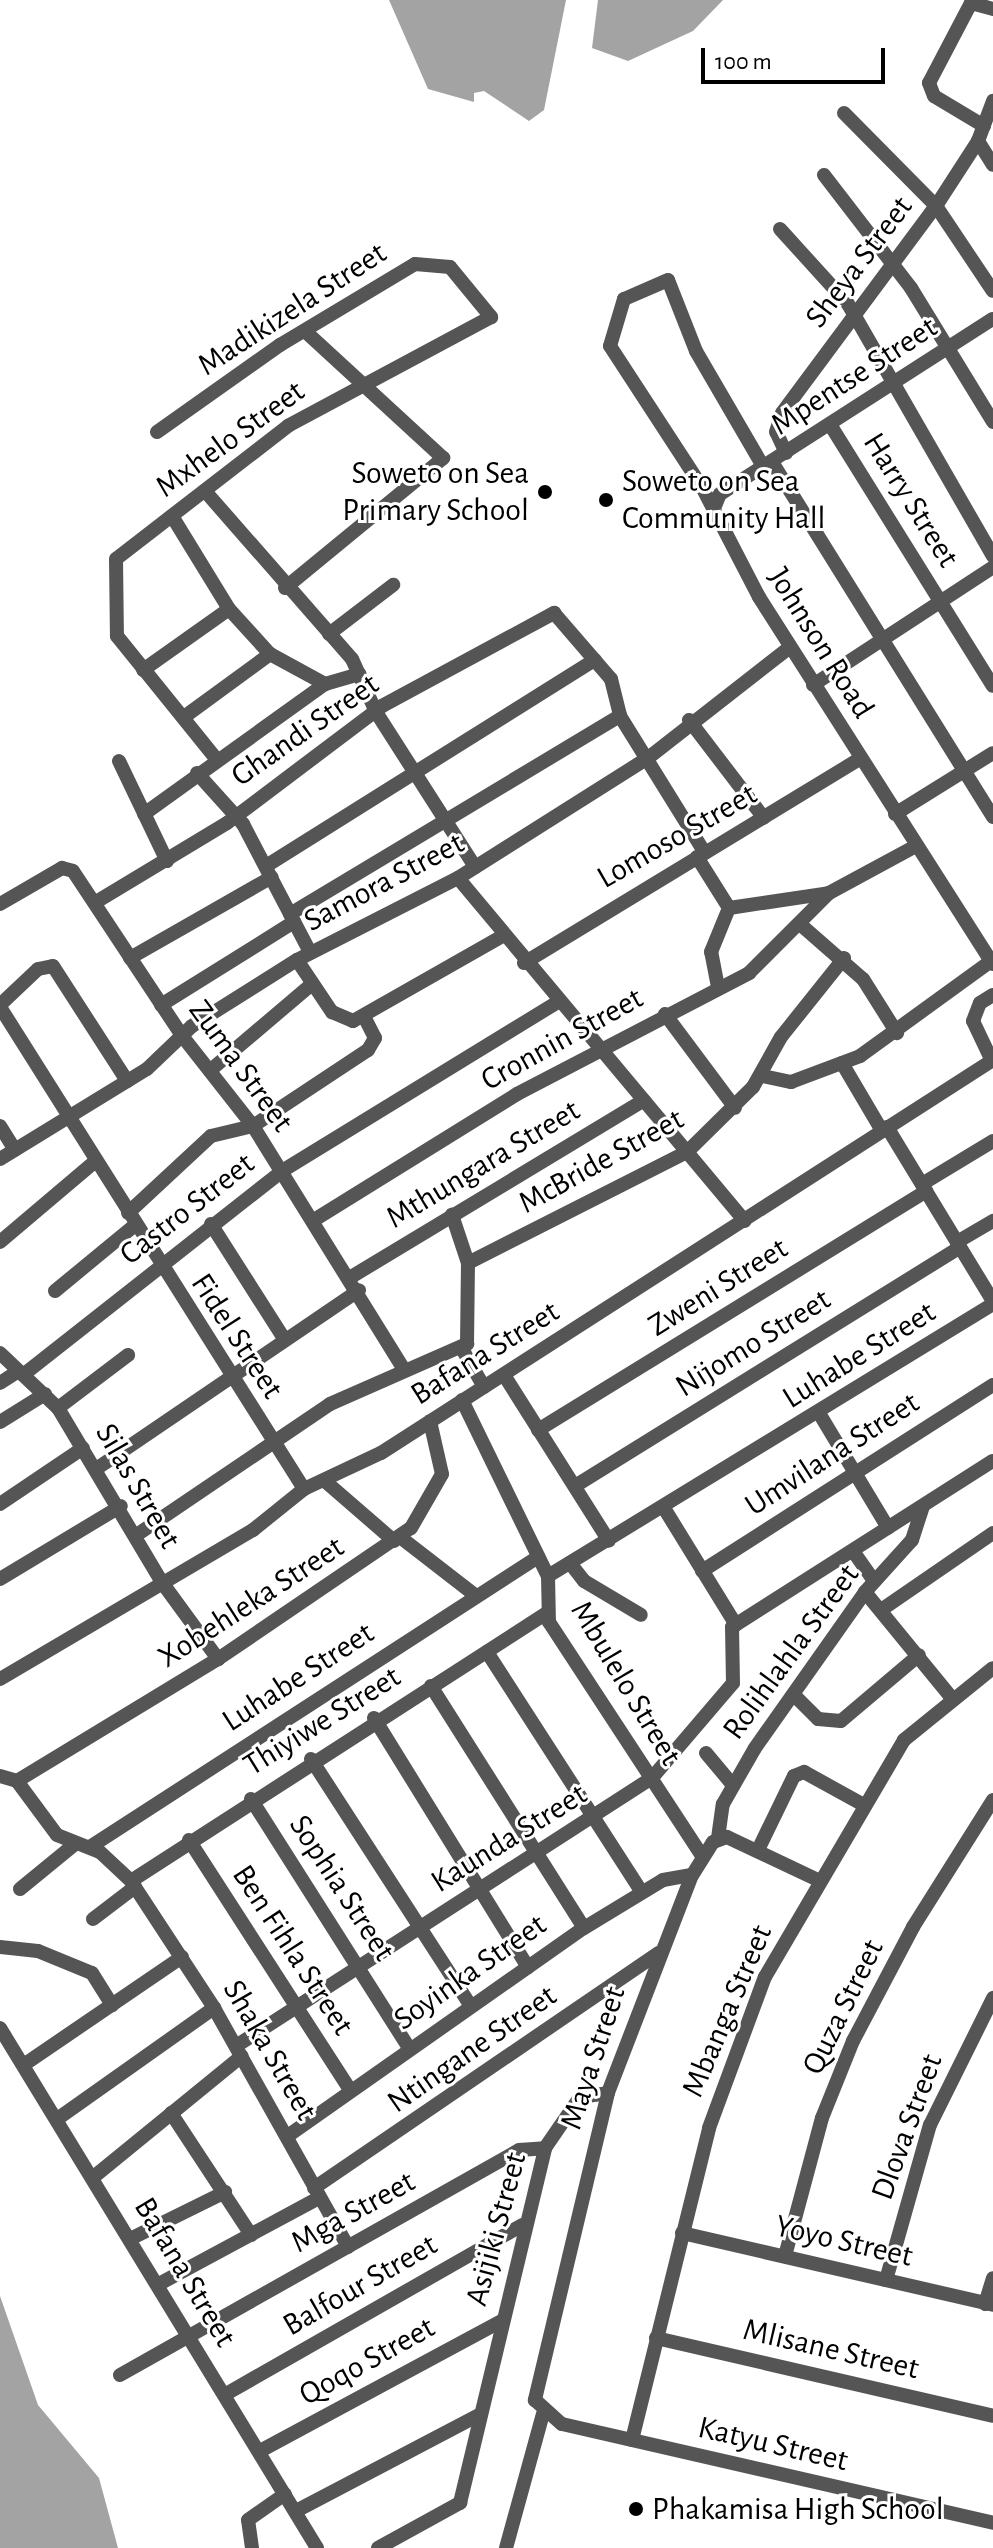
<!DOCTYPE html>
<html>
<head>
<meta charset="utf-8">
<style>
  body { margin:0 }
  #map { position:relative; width:993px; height:2548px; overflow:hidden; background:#fff; font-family:"Alegreya Sans",sans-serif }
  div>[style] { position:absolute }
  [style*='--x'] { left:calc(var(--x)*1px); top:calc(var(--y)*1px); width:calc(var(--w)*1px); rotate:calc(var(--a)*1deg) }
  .water>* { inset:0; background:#a3a3a3 }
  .minor>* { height:14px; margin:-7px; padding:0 7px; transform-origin:7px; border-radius:7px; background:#555 }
  .dots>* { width:22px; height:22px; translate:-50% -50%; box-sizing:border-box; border:4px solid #fff; border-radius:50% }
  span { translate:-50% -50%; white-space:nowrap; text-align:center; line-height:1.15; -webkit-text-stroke:6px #fff; paint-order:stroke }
  .street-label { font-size:32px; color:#000 }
  .poi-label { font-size:32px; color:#000 }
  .right { translate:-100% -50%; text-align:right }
  .left { translate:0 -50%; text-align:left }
  .scale { position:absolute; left:701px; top:48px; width:184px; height:36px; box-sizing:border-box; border:4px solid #000; border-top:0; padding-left:10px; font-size:24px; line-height:28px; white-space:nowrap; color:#000; -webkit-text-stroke:6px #fff; paint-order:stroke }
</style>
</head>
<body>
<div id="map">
  <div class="water">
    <div style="clip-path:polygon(389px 0,566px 0,544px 110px,529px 121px,484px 91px,474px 93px,474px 102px,428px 89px)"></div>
    <div style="clip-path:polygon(598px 0,723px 0,693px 31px,628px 61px,592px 48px)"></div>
    <div style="clip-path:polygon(0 2296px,38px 2405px,99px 2478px,118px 2548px,0 2548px)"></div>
  </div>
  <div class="minor">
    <div style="--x:844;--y:113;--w:131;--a:45.3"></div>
    <div style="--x:936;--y:206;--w:102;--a:56.2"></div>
    <div style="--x:984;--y:126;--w:58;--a:-149"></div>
    <div style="--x:934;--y:96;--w:14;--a:-111"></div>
    <div style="--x:929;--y:83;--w:90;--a:-62.3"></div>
    <div style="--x:971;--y:3;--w:23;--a:15"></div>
    <div style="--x:978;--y:141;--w:28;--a:58"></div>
    <div style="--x:824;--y:175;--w:143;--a:52.4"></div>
    <div style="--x:911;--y:288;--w:157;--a:58.5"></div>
    <div style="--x:780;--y:229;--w:101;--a:47.8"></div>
    <div style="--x:848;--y:304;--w:291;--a:60.1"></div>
    <div style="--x:831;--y:426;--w:306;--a:58.1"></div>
    <div style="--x:157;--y:432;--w:151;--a:-35.3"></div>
    <div style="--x:280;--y:345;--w:157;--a:-31"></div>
    <div style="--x:415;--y:264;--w:35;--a:5"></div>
    <div style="--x:450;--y:267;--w:65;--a:50.6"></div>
    <div style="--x:491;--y:317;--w:230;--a:151.8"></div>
    <div style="--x:288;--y:426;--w:217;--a:142.3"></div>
    <div style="--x:116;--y:559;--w:77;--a:89.3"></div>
    <div style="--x:117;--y:636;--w:159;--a:51.1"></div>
    <div style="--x:786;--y:453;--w:23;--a:-115"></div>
    <div style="--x:776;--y:432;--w:20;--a:-72"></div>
    <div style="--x:782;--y:413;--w:258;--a:-53.4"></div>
    <div style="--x:936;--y:206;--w:77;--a:-57.1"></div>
    <div style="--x:978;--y:141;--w:43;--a:-69.4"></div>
    <div style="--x:772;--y:462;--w:418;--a:58.1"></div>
    <div style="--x:764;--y:468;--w:135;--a:-120.2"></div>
    <div style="--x:696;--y:351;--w:76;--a:-111.5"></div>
    <div style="--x:668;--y:280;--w:48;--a:156.6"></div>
    <div style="--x:624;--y:299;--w:49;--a:106.6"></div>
    <div style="--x:610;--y:346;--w:168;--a:56.9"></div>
    <div style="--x:702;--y:487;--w:124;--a:62.6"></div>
    <div style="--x:759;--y:597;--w:435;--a:57.5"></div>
    <div style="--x:205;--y:491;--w:223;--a:48.8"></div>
    <div style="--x:352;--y:659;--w:58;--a:65.6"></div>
    <div style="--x:376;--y:712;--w:184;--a:57.4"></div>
    <div style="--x:713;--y:511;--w:18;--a:-68"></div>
    <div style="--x:720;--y:494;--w:324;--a:-32.7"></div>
    <div style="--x:172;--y:516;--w:109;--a:58.5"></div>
    <div style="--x:229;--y:609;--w:61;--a:47.7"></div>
    <div style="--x:270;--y:654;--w:63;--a:28.6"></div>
    <div style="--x:285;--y:588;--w:205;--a:-39.4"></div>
    <div style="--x:443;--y:458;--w:188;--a:-137.4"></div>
    <div style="--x:329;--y:634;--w:81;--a:-37.4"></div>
    <div style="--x:143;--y:670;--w:105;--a:-35.3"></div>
    <div style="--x:813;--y:685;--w:215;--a:-33.2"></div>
    <div style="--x:184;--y:717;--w:107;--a:-36.2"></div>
    <div style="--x:689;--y:720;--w:123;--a:52.6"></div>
    <div style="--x:119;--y:761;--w:111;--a:64.4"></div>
    <div style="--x:197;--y:773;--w:69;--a:48"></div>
    <div style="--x:243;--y:824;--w:144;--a:62.4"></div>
    <div style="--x:144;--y:814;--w:223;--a:-35.7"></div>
    <div style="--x:325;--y:684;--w:36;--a:-16"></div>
    <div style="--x:895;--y:814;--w:115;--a:-31.9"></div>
    <div style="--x:697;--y:857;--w:60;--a:57.9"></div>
    <div style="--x:266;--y:866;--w:388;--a:-32.1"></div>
    <div style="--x:458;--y:878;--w:447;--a:50.1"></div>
    <div style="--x:96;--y:902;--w:153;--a:-31.1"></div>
    <div style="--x:227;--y:823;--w:194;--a:-37"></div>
    <div style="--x:382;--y:706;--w:196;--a:-28.4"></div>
    <div style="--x:554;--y:613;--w:87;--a:49.2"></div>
    <div style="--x:611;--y:679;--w:38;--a:76"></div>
    <div style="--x:620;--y:716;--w:161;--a:58.2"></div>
    <div style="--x:0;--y:904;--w:72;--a:-30.1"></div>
    <div style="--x:62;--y:868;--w:11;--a:15"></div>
    <div style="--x:73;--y:871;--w:199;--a:56.5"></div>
    <div style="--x:183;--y:1037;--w:113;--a:51.8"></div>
    <div style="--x:253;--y:1126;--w:285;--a:58.2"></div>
    <div style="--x:729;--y:908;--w:101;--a:-8.5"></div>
    <div style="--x:290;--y:914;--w:385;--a:-31"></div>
    <div style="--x:801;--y:925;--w:82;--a:41.1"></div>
    <div style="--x:863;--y:979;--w:64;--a:57.8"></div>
    <div style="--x:130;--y:958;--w:163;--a:-29.7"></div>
    <div style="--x:297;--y:960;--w:63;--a:56.1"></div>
    <div style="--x:332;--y:1012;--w:23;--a:23"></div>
    <div style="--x:353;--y:1021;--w:170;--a:-29.6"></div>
    <div style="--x:524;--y:963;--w:393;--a:-31.3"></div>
    <div style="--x:718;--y:987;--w:36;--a:-101"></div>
    <div style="--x:711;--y:952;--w:48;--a:-67.8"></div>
    <div style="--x:0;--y:1005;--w:52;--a:-43.5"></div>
    <div style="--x:38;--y:969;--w:15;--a:-11"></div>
    <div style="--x:53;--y:966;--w:137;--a:57.2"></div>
    <div style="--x:161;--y:1005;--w:157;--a:-32"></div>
    <div style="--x:0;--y:1007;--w:570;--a:57.76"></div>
    <div style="--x:665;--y:1014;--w:117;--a:53.3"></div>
    <div style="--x:992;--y:1061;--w:44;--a:-115.4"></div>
    <div style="--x:973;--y:1021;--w:19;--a:-69"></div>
    <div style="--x:980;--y:1003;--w:15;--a:-32"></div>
    <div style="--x:842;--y:1063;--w:79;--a:59.5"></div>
    <div style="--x:213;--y:1068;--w:130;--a:-40.3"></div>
    <div style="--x:763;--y:1076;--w:29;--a:12"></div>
    <div style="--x:791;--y:1082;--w:74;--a:-20.6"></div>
    <div style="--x:860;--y:1056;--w:162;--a:-35.9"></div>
    <div style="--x:0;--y:1126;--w:28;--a:58"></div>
    <div style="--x:887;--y:1127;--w:204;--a:58.7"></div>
    <div style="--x:0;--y:1159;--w:172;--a:-31.5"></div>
    <div style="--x:147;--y:1069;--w:62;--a:-43.7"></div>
    <div style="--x:192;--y:1026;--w:124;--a:-32.2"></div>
    <div style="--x:297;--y:960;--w:181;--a:-27"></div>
    <div style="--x:458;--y:878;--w:225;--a:-32.3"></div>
    <div style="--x:648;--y:758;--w:180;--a:-38"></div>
    <div style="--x:922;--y:1184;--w:83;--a:-31.2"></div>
    <div style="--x:128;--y:1213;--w:113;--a:-42.9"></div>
    <div style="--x:211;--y:1136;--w:43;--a:-13.4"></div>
    <div style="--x:253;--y:1126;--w:138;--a:-33.5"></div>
    <div style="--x:368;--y:1050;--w:14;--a:-60"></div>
    <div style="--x:375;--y:1038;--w:22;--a:-117"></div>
    <div style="--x:314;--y:1220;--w:239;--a:-31.8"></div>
    <div style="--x:517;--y:1094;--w:262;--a:-27.5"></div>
    <div style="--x:749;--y:973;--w:113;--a:-45"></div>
    <div style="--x:829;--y:893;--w:99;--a:-28.4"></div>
    <div style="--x:211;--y:1224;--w:134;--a:57.5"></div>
    <div style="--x:0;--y:1242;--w:122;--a:-40.3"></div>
    <div style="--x:957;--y:1242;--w:42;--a:-30.3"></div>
    <div style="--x:468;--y:1263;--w:246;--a:-26.9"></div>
    <div style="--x:687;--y:1152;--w:93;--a:-44.6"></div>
    <div style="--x:753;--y:1087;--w:57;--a:-60.8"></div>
    <div style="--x:781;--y:1037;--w:101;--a:-51.4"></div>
    <div style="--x:351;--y:1277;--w:342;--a:-31.1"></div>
    <div style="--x:55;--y:1291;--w:104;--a:-39.5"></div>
    <div style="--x:461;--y:1347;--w:46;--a:60.1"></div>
    <div style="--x:0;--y:1353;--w:80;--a:43.5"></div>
    <div style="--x:58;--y:1408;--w:201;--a:59.2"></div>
    <div style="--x:161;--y:1581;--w:97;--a:53.8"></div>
    <div style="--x:23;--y:1375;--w:330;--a:-38.2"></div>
    <div style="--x:282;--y:1171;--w:325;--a:-31.5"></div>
    <div style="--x:504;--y:1375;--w:196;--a:57.7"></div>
    <div style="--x:0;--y:1383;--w:20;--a:-33"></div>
    <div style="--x:462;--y:1400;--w:196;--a:64"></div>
    <div style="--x:548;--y:1576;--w:46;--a:88.8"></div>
    <div style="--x:549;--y:1622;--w:281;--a:56.8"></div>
    <div style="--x:58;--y:1408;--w:88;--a:-37.1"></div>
    <div style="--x:819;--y:1413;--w:134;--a:59"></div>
    <div style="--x:0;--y:1422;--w:53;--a:-31.9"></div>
    <div style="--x:538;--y:1430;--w:456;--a:-31.6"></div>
    <div style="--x:96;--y:1469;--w:318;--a:-34.2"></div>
    <div style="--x:326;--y:1482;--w:90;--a:40.9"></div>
    <div style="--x:575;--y:1486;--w:453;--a:-31.8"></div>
    <div style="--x:0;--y:1504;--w:100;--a:-34"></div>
    <div style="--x:664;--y:1508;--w:137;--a:58.4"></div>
    <div style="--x:138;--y:1534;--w:232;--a:-34.1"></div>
    <div style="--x:330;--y:1404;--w:150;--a:-23.7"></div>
    <div style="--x:467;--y:1344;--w:81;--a:-89.3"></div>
    <div style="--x:468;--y:1263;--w:51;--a:-108.4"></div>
    <div style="--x:400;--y:1537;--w:96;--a:37.8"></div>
    <div style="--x:853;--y:1551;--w:37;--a:55"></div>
    <div style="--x:570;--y:1563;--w:23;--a:52"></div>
    <div style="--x:584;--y:1581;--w:66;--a:30.8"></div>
    <div style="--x:702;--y:1571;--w:345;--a:-32.6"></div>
    <div style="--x:548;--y:1576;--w:522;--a:-31.43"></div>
    <div style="--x:0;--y:1579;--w:141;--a:-31.1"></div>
    <div style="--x:865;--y:1592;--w:136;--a:50.7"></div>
    <div style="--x:881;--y:1610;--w:136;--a:-34.5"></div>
    <div style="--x:487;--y:1652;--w:284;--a:57.2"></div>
    <div style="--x:0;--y:1679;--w:294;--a:-30.5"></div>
    <div style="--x:253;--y:1530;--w:65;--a:-38.8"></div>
    <div style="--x:304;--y:1489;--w:85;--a:-25.1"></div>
    <div style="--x:381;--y:1453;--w:727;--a:-32.71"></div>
    <div style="--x:431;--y:1686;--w:286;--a:57.7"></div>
    <div style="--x:794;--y:1695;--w:34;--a:45"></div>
    <div style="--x:818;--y:1719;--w:23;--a:5"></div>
    <div style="--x:841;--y:1721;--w:102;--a:-40.2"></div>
    <div style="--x:374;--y:1718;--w:293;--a:58.3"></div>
    <div style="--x:706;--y:1753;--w:40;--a:50"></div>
    <div style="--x:311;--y:1759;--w:293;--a:57.1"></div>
    <div style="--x:0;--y:1776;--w:18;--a:16"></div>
    <div style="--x:17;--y:1781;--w:67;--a:53.5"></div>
    <div style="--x:57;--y:1835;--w:46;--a:21.6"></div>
    <div style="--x:100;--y:1852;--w:42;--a:43.1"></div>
    <div style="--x:131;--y:1881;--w:152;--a:56.8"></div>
    <div style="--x:214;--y:2008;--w:274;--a:60.7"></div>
    <div style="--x:17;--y:1781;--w:235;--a:-31.3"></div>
    <div style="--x:218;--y:1659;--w:233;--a:-34.2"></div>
    <div style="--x:411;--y:1528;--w:62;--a:-60.1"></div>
    <div style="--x:442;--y:1474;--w:54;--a:-102.8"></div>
    <div style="--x:251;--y:1799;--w:295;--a:57.6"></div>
    <div style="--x:718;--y:1838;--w:34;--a:-82"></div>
    <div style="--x:723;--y:1804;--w:64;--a:-60.3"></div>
    <div style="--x:755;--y:1748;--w:191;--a:-54.8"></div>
    <div style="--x:865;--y:1592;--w:70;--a:-47.9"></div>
    <div style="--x:912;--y:1540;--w:36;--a:-72"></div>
    <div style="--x:189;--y:1840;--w:297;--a:57.2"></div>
    <div style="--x:90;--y:1847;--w:534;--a:-32.92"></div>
    <div style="--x:758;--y:1850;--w:82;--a:-64.1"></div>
    <div style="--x:794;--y:1776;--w:11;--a:-22"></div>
    <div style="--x:804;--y:1772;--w:68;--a:28.8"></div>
    <div style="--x:818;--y:1880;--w:101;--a:-154.7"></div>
    <div style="--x:727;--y:1837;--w:15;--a:160"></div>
    <div style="--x:713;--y:1842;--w:39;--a:122"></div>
    <div style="--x:692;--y:1875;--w:234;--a:111.1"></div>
    <div style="--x:608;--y:2093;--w:316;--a:103.4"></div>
    <div style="--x:535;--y:2400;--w:36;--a:42"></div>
    <div style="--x:562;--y:2424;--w:442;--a:12.9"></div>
    <div style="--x:131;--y:1881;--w:493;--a:-32.8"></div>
    <div style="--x:20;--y:1889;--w:71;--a:-39.3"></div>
    <div style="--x:93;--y:1919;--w:53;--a:-37.3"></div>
    <div style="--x:0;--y:1947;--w:38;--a:6"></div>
    <div style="--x:38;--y:1951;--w:58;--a:22.2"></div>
    <div style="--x:92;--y:1973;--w:38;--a:58"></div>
    <div style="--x:0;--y:2028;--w:609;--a:58.63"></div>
    <div style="--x:236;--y:2046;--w:493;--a:-32.8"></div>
    <div style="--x:651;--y:1779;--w:126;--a:-49.5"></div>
    <div style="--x:733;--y:1683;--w:56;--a:-91"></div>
    <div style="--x:732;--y:1627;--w:309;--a:-32.5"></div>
    <div style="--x:25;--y:2064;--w:190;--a:-34.3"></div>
    <div style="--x:171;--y:2113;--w:146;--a:56.7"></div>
    <div style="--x:60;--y:2117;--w:189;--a:-35.3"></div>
    <div style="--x:289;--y:2135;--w:360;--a:-35.1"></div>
    <div style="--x:584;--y:1928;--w:92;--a:-31.3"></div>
    <div style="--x:663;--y:1880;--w:29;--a:-10"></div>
    <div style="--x:96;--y:2175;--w:188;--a:-39.2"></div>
    <div style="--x:314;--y:2188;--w:417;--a:-34.3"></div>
    <div style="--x:682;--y:2233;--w:319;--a:13"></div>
    <div style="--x:132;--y:2238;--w:104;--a:-26.3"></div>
    <div style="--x:785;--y:2256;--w:143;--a:-75"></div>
    <div style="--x:822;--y:2118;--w:83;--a:-68.1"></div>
    <div style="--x:853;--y:2041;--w:129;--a:-62.2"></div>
    <div style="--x:913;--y:1927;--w:150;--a:-57.8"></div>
    <div style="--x:886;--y:2280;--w:161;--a:-74.2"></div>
    <div style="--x:930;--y:2125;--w:142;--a:-63.6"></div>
    <div style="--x:159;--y:2284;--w:182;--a:-28.3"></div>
    <div style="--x:985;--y:2304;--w:27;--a:-73"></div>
    <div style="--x:656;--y:2338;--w:346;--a:13"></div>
    <div style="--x:120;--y:2375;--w:458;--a:-29.4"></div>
    <div style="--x:519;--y:2150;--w:26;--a:-4"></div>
    <div style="--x:226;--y:2394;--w:341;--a:-29.7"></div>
    <div style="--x:632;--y:2440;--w:321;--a:-76.1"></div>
    <div style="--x:709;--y:2128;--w:161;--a:-69.7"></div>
    <div style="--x:765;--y:1977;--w:275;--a:-59.6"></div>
    <div style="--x:904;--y:1740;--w:114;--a:-39"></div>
    <div style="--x:260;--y:2451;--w:274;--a:-28.3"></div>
    <div style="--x:296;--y:2511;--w:209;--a:-27.7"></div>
    <div style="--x:252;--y:2548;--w:28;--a:-98"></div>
    <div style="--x:248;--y:2520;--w:45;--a:-35.1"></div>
    <div style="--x:378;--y:2548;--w:94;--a:-28.8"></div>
    <div style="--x:460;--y:2503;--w:365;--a:-76.5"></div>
    <div style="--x:545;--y:2148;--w:62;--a:-55.5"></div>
    <div style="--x:580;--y:2097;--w:28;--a:-8"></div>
    <div style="--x:506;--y:2548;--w:139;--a:-74.6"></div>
  </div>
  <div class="dots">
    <div style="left:545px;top:492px;background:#000"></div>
    <div style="left:606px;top:500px;background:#000"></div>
    <div style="left:636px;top:2509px;background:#000"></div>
  </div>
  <div class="street-label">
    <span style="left:859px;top:262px;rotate:-53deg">Sheya Street</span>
    <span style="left:292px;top:309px;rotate:-33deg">Madikizela Street</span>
    <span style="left:854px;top:376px;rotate:-33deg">Mpentse Street</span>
    <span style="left:230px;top:439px;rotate:-36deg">Mxhelo Street</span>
    <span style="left:911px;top:500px;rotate:58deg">Harry Street</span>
    <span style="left:821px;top:643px;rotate:58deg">Johnson Road</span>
    <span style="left:305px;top:730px;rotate:-35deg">Ghandi Street</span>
    <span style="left:677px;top:836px;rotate:-30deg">Lomoso Street</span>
    <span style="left:384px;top:882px;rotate:-28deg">Samora Street</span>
    <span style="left:562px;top:1039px;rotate:-29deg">Cronnin Street</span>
    <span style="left:241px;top:1066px;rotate:54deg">Zuma Street</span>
    <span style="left:601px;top:1161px;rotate:-29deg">McBride Street</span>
    <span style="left:483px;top:1164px;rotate:-31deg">Mthungara Street</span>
    <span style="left:187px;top:1209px;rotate:-38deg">Castro Street</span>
    <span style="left:718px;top:1287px;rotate:-32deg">Zweni Street</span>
    <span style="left:237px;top:1336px;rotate:57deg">Fidel Street</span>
    <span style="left:753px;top:1343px;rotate:-32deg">Nijomo Street</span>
    <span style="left:485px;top:1353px;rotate:-32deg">Bafana Street</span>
    <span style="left:859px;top:1355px;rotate:-32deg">Luhabe Street</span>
    <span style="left:832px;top:1454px;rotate:-33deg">Umvilana Street</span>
    <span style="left:138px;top:1486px;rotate:60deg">Silas Street</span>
    <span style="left:251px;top:1602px;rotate:-33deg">Xobehleka Street</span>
    <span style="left:791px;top:1652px;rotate:-54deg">Rolihlahla Street</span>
    <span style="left:298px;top:1677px;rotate:-33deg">Luhabe Street</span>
    <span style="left:626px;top:1683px;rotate:59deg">Mbulelo Street</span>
    <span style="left:322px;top:1721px;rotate:-32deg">Thiyiwe Street</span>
    <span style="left:509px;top:1838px;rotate:-32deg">Kaunda Street</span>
    <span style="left:342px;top:1888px;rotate:57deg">Sophia Street</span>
    <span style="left:293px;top:1950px;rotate:57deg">Ben Fihla Street</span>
    <span style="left:470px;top:1972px;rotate:-35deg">Soyinka Street</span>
    <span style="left:843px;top:2007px;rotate:-64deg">Quza Street</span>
    <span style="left:727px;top:2011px;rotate:-67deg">Mbanga Street</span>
    <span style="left:472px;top:2049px;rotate:-35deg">Ntingane Street</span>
    <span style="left:270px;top:2050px;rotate:60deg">Shaka Street</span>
    <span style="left:593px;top:2058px;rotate:-72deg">Maya Street</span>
    <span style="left:907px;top:2127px;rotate:-70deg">Dlova Street</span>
    <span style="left:353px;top:2212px;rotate:-29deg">Mga Street</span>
    <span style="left:496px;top:2229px;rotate:-75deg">Asijiki Street</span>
    <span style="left:844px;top:2241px;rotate:13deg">Yoyo Street</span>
    <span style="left:185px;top:2272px;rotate:59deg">Bafana Street</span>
    <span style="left:360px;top:2285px;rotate:-30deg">Balfour Street</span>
    <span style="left:831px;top:2349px;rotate:13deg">Mlisane Street</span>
    <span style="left:367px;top:2361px;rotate:-29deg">Qoqo Street</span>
    <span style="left:773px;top:2444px;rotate:13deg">Katyu Street</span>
  </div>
  <div class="poi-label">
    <span class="right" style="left:529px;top:492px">Soweto on Sea<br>Primary School</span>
    <span class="left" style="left:622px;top:500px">Soweto on Sea<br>Community Hall</span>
    <span class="left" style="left:652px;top:2509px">Phakamisa High School</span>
  </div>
  <div class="scale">100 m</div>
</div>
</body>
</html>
